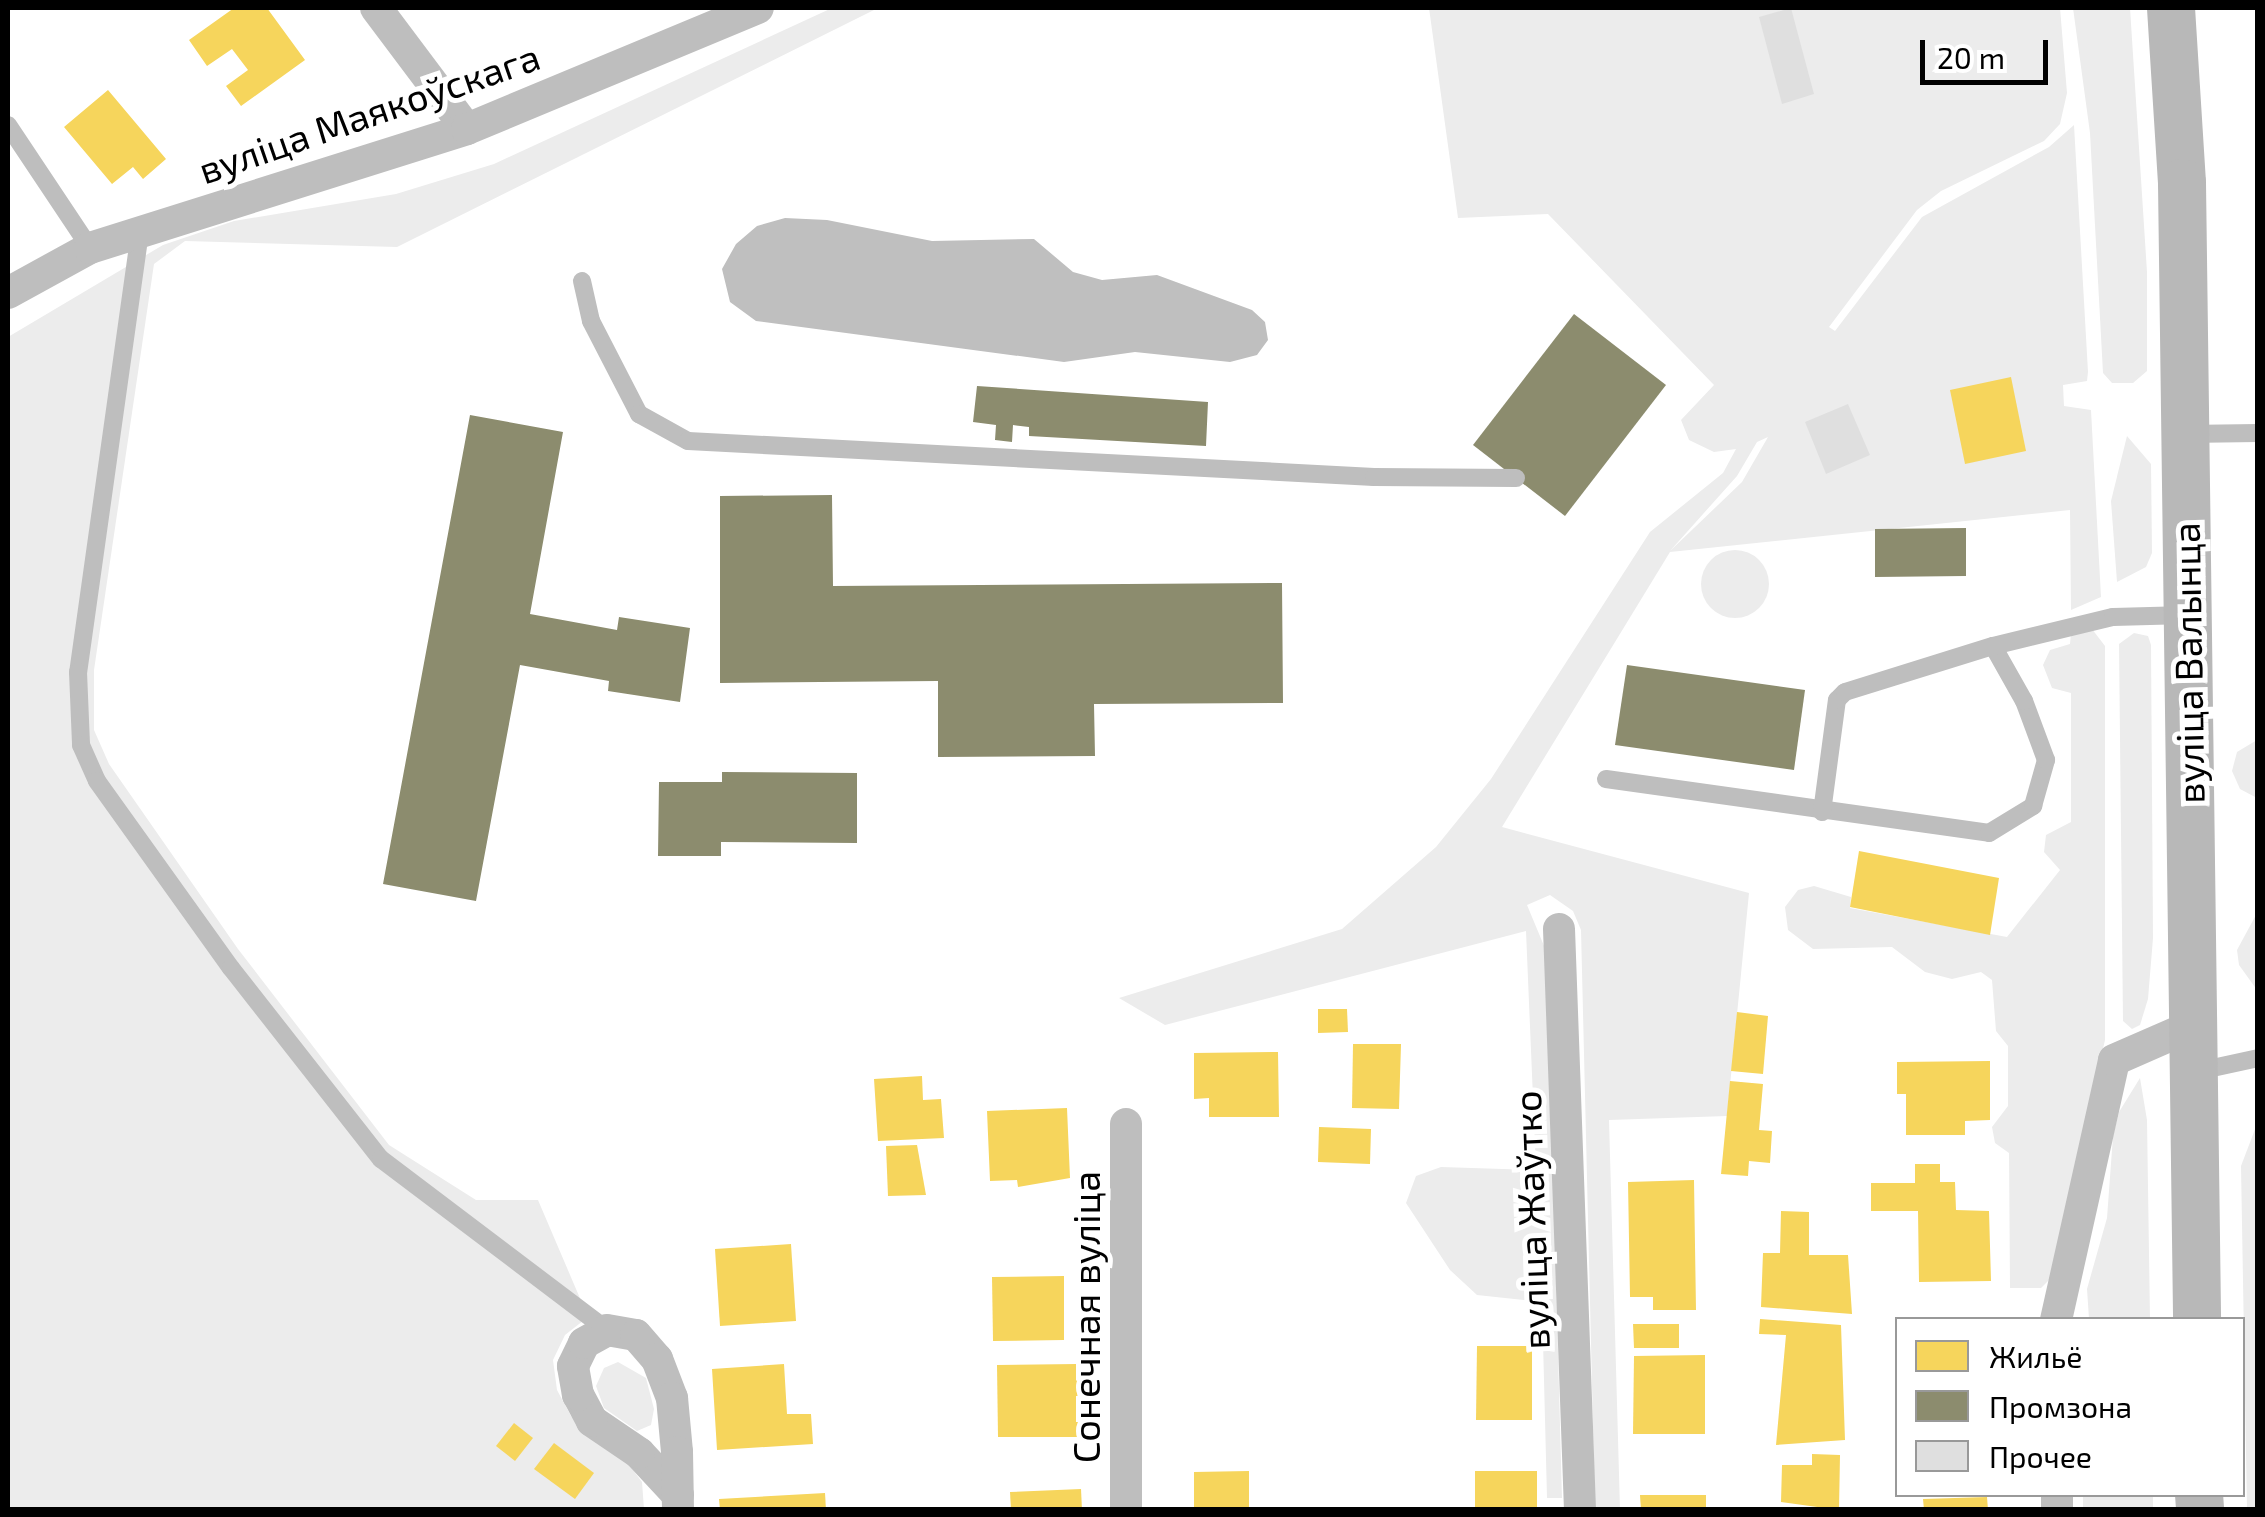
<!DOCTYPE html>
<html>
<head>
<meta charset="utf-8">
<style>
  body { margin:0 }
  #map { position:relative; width:2265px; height:1517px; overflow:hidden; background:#fff; font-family:"Exo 2",sans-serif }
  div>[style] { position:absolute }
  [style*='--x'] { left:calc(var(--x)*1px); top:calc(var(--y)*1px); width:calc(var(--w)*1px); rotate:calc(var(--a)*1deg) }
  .green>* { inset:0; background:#ececec }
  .round { border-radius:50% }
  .water>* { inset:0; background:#bfbfbf }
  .homes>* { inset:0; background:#f6d55c }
  .industry>* { inset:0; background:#8c8c6e }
  .building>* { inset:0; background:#dfdfdf }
  .service>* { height:18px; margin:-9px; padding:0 9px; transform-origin:9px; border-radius:9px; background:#bebebe }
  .minor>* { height:32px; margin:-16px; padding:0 16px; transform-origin:16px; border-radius:16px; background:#bebebe }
  .secondary>* { height:48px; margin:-24px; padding:0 24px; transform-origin:24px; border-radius:24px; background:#b8b8b8 }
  span { translate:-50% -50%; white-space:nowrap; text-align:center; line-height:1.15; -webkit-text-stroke:10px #fff; paint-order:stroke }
  .street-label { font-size:38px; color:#000 }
  .frame { position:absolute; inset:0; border:10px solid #000; pointer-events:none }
  .legend { position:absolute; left:1895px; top:1317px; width:350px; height:180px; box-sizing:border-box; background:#fff; border:2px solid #999; margin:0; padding:12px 18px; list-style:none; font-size:30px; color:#000 }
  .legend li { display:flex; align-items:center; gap:20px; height:50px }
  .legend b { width:50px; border:2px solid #999 }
  .scale { position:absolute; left:1920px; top:40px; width:128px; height:45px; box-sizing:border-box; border:5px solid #000; border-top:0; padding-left:12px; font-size:30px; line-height:35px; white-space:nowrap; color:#000; -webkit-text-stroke:8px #fff; paint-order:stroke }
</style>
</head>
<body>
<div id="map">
  <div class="green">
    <div style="clip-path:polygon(832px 8px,878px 8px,397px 247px,185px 241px,154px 264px,94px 670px,94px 730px,109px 764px,238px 949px,389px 1145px,476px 1200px,538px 1200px,588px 1317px,565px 1335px,553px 1360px,557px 1390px,571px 1416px,627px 1462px,642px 1482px,644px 1509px,8px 1510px,8px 337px,163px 245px,234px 221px,396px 194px,494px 164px)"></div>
    <div style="clip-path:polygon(evenodd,1429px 8px,2060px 8px,2067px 93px,2060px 124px,2044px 141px,1941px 191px,1917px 210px,1829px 327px,1835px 331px,1922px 217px,2049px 147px,2074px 125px,2088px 372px,2087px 381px,2063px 385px,2064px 406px,2091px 410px,2101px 597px,2071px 610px,2070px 510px,1670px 552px,1502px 827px,1749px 893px,1727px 1116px,1609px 1120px,1620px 1509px,1595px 1509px,1581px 930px,1573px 911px,1550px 895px,1527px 905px,1547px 953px,1562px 1498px,1547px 1498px,1542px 1302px,1477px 1295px,1450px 1270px,1406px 1203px,1416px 1176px,1441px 1167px,1536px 1170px,1526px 931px,1165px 1025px,1119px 998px,1342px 929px,1436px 847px,1491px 779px,1650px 532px,1723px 473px,1736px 449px,1714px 452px,1689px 440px,1681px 420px,1714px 385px,1548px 214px,1458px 218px,1429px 8px,1768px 437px,1742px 482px,1670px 551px,1737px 476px,1757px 442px,1768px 437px)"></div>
    <div style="clip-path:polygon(2073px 8px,2130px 8px,2147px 272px,2147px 371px,2133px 383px,2112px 383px,2103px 373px,2090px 133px)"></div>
    <div style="clip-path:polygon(2127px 436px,2151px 464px,2152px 553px,2146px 567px,2117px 582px,2111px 501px)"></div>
    <div class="round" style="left:1701px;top:550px;width:68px;height:68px"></div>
    <div style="clip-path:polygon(2092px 629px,2105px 646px,2105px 1040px,2050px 1279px,2041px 1288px,2010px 1288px,2009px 1153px,1995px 1143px,1992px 1127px,2008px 1106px,2008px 1046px,1996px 1031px,1992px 980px,1981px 972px,1952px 979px,1925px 972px,1892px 947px,1813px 949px,1788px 930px,1785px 907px,1798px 890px,1814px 886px,1851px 897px,1850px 908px,2007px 937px,2060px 870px,2044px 852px,2046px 835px,2071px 822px,2071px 693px,2052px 688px,2043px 665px,2050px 650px,2070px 644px,2071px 633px)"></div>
    <div style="clip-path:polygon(2134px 633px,2148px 636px,2151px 645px,2153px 938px,2148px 999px,2140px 1025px,2132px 1029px,2123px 1021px,2119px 644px)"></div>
    <div style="clip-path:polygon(2257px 740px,2258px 740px,2257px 798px,2240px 789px,2232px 771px,2237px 752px)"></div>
    <div style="clip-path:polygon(2257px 913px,2257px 990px,2239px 965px,2237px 950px)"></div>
    <div style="clip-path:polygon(2140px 1078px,2147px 1120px,2150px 1319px,2089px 1319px,2087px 1289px,2107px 1218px,2113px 1136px,2119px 1112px)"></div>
    <div style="clip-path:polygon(2257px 1124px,2258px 1509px,2247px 1510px,2241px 1166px)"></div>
    <div style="clip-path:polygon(618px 1362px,646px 1378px,654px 1409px,651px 1425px,637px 1431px,604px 1408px,596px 1386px,604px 1368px)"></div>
    <div style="clip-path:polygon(2083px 1495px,2153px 1495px,2153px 1509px,2083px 1509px)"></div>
  </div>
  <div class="water">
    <div style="clip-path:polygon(785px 218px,827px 220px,932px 241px,1034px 239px,1073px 272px,1102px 280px,1157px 275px,1252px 310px,1265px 322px,1268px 340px,1257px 355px,1230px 362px,1135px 352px,1064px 362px,756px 321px,730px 302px,722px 269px,736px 244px,757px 226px)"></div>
  </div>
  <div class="homes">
    <div style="clip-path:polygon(234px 8px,267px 8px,305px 60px,241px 106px,226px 86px,248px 70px,232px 49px,207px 66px,189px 40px)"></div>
    <div style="clip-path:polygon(108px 90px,166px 159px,143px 179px,133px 167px,112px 184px,64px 127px)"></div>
    <div style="clip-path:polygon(2011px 377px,2026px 451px,1965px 464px,1950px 390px)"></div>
    <div style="clip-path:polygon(1859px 851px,1999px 878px,1990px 935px,1850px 907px)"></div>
    <div style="clip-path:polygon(1318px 1009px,1347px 1009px,1348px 1032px,1318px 1033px)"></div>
    <div style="clip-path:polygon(1737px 1012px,1768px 1016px,1763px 1074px,1731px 1071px)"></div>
    <div style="clip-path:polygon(1353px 1044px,1401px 1044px,1399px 1109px,1352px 1108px)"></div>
    <div style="clip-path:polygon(1278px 1052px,1279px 1117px,1209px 1117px,1209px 1098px,1194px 1099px,1194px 1053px)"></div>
    <div style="clip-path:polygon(1990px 1061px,1990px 1120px,1965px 1121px,1965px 1135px,1906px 1135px,1906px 1094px,1897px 1094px,1897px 1062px)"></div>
    <div style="clip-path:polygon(922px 1076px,923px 1100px,941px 1099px,944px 1138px,878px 1141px,874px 1079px)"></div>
    <div style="clip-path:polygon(1730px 1081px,1763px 1084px,1759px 1130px,1772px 1131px,1770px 1163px,1749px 1161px,1748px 1176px,1721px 1174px)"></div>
    <div style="clip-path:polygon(1067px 1108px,1070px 1178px,1018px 1187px,1017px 1180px,990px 1181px,987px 1111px)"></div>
    <div style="clip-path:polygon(1319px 1127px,1371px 1129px,1370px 1164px,1318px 1162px)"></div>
    <div style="clip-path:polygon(917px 1145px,926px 1195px,888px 1196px,886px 1146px)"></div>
    <div style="clip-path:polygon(1915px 1164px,1940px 1164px,1940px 1182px,1955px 1182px,1956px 1210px,1989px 1211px,1991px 1281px,1919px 1282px,1918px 1211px,1871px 1211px,1871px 1183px,1915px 1183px)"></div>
    <div style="clip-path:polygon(1694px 1180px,1696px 1310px,1653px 1310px,1653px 1297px,1630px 1297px,1628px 1182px)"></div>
    <div style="clip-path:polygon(1781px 1211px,1809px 1212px,1809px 1255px,1848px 1255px,1852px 1314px,1761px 1307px,1763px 1253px,1780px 1253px)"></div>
    <div style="clip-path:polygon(791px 1244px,796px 1321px,720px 1326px,715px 1249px)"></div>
    <div style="clip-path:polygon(1064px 1276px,1064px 1340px,993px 1341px,992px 1277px)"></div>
    <div style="clip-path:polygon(1760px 1319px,1841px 1325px,1845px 1440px,1776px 1445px,1786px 1335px,1759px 1334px)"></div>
    <div style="clip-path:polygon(1633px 1324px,1679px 1324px,1679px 1348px,1634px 1348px)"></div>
    <div style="clip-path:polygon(1477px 1346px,1532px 1346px,1532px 1420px,1476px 1420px)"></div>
    <div style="clip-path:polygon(1705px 1355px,1705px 1434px,1633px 1434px,1634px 1356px)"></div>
    <div style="clip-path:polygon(784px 1364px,787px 1414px,811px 1414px,813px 1444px,717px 1450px,712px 1369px)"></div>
    <div style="clip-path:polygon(1077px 1364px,1078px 1437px,998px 1437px,997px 1365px)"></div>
    <div style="clip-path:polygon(514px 1423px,533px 1438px,515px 1461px,496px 1446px)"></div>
    <div style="clip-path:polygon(554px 1443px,594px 1473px,575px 1499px,534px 1469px)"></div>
    <div style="clip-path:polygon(1812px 1454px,1840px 1455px,1839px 1510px,1781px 1502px,1782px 1465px,1812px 1465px)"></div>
    <div style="clip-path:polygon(1249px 1471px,1249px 1510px,1194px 1510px,1194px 1472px)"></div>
    <div style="clip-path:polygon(1475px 1471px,1537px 1471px,1537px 1510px,1475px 1510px)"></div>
    <div style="clip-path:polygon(1081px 1489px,1082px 1510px,1011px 1510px,1010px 1492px)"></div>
    <div style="clip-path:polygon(825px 1493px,826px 1510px,720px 1510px,719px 1499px)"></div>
    <div style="clip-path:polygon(1640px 1495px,1706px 1495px,1706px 1510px,1641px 1510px)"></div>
    <div style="clip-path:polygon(1987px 1497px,1988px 1510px,1924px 1510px,1923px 1499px)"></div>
  </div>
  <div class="industry">
    <div style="clip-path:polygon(1574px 314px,1666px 385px,1565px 516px,1473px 445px)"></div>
    <div style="clip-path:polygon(977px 386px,1208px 402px,1206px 446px,1029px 436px,1029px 427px,1013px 425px,1012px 442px,995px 440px,996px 425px,973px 422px)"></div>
    <div style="clip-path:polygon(470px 415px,563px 432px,530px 614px,617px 630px,619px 617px,690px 628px,680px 702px,608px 691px,609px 681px,520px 665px,476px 901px,383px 884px)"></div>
    <div style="clip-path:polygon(832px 495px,833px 586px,1282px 583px,1283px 703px,1094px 704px,1095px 756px,938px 757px,938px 681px,720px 683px,720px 496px)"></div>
    <div style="clip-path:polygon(1966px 528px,1966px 576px,1875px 577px,1875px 529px)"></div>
    <div style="clip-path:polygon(1627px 665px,1805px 690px,1794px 770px,1615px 745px)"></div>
    <div style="clip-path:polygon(722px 772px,857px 773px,857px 843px,721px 842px,721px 856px,658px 856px,659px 782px,722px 782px)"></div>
  </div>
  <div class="building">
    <div style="clip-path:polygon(1791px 8px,1814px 94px,1782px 104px,1759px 17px)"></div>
    <div style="clip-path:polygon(1848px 404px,1870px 455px,1826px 474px,1805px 422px)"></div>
  </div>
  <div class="service">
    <div style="--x:8;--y:125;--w:148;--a:56.3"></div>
    <div style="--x:140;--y:232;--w:444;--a:98"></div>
    <div style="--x:78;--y:672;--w:73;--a:87.6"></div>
    <div style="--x:81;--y:745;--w:39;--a:66"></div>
    <div style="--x:97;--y:781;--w:230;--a:54.4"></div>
    <div style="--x:231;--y:968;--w:243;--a:51.9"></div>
    <div style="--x:381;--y:1159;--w:283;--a:37.1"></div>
    <div style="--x:582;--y:281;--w:41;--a:77.3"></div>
    <div style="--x:591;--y:321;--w:105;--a:62.7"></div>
    <div style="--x:639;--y:414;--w:56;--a:28.9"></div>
    <div style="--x:688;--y:441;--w:687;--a:3"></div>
    <div style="--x:1374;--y:477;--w:142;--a:0.4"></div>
    <div style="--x:2185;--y:434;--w:73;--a:-0.8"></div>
    <div style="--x:1606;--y:779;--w:387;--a:8"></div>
    <div style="--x:1989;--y:833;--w:52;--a:-31.5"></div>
    <div style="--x:2033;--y:806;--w:48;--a:-74.2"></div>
    <div style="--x:2046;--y:760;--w:63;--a:-110.4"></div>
    <div style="--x:2024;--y:701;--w:63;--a:-119.4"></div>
    <div style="--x:1993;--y:646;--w:123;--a:-13.6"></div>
    <div style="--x:2113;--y:617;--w:74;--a:-1.5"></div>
    <div style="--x:1822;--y:812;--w:113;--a:-82.4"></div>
    <div style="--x:1837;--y:700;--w:11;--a:-45"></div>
    <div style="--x:1845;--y:692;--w:155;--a:-17.3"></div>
    <div style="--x:2194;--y:1072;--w:66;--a:-12.3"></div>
  </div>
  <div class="minor">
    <div style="--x:376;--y:8;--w:151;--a:53.1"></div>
    <div style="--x:8;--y:293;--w:94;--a:-28.8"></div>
    <div style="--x:90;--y:248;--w:395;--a:-17.5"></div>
    <div style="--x:467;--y:129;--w:315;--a:-22.6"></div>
    <div style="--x:1559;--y:929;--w:581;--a:87.93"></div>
    <div style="--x:1126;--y:1124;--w:386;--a:90"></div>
    <div style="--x:2056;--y:1320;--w:266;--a:-77.4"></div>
    <div style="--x:2114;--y:1060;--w:87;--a:-23.6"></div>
    <div style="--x:2057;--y:1494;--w:16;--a:90"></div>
    <div style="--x:678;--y:1495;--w:57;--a:-132.9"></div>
    <div style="--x:639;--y:1453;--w:57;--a:-145.8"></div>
    <div style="--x:592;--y:1421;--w:30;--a:-118"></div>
    <div style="--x:578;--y:1395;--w:29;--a:-100"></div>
    <div style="--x:573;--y:1366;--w:25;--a:-64"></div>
    <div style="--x:584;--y:1343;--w:26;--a:-29"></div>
    <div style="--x:607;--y:1330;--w:29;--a:10"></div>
    <div style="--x:636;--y:1335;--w:32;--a:49"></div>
    <div style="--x:657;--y:1359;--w:42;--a:69"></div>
    <div style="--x:672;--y:1398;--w:54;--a:84.7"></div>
    <div style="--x:677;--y:1452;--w:58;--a:89"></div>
  </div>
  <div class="secondary">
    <div style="--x:2171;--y:8;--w:175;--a:86.4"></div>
    <div style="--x:2182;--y:183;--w:1137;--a:89.24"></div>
    <div style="--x:2199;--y:1494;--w:16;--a:86"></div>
  </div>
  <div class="street-label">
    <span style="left:369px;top:113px;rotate:-19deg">вуліца Маякоўскага</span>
    <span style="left:2188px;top:663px;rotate:-91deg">вуліца Валынца</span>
    <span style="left:1531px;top:1220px;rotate:-92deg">вуліца Жаўтко</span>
    <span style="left:1086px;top:1317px;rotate:-90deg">Сонечная вуліца</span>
  </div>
  <div class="frame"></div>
  <ul class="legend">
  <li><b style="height:28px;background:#f6d55c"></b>Жильё</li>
  <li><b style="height:28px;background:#8c8c6e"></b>Промзона</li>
  <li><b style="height:28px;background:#dfdfdf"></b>Прочее</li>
  </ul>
  <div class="scale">20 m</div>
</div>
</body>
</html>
